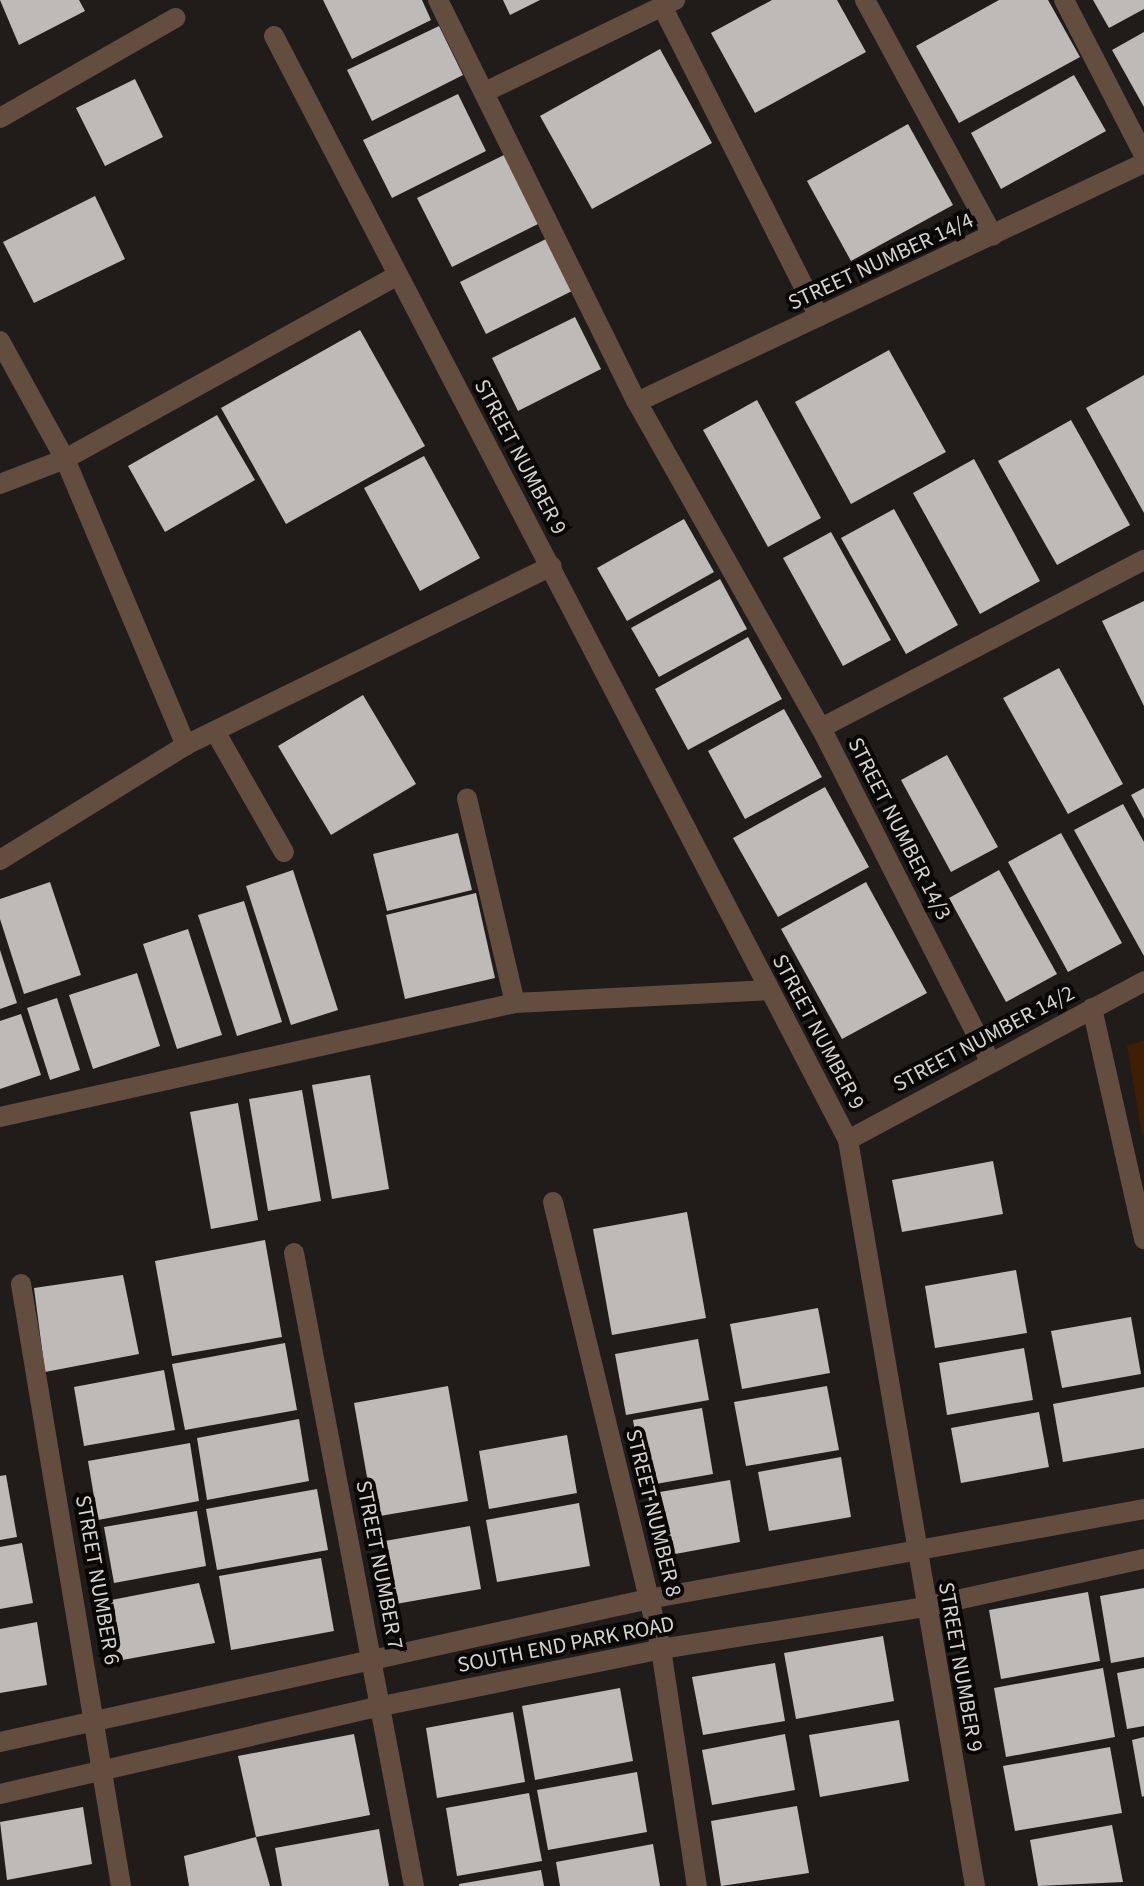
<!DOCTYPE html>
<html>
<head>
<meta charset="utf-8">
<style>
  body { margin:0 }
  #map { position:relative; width:1144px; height:1886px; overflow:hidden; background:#201c1a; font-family:"Source Sans 3",sans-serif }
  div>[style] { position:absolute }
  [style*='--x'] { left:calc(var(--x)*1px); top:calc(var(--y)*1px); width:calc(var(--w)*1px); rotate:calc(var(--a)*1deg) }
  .green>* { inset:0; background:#3f1f04 }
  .building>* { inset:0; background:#bebab7 }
  .street>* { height:20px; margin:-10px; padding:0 10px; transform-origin:10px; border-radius:10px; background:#624d3f }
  span { translate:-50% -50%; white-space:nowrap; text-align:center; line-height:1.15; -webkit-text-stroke:8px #080706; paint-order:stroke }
  .street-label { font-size:22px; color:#d6d4d2 }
</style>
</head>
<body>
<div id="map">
  <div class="green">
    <div style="clip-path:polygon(1144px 1041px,1144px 1135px,1142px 1135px,1127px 1045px)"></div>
  </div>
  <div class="building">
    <div style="clip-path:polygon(0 0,79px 0,85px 11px,19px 45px)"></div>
    <div style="clip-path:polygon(323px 0,422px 0,431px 20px,352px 59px)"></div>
    <div style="clip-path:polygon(503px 0,540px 0,510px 15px)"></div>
    <div style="clip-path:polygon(772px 0,837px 0,866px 52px,755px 113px,711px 33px)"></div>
    <div style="clip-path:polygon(999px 0,1048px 0,1080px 57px,959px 123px,916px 46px)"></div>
    <div style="clip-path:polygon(1093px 0,1144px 0,1144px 9px,1109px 28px)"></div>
    <div style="clip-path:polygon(439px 26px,463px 75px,372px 121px,347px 70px)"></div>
    <div style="clip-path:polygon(1144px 32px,1144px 107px,1112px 50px)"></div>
    <div style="clip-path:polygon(660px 49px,712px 143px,592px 209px,540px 116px)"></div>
    <div style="clip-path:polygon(1074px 75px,1106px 131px,1001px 189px,971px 133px)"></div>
    <div style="clip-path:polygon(135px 79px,163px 137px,105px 166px,76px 108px)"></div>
    <div style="clip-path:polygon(458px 94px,486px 151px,392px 198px,363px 140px)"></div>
    <div style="clip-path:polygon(908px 124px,953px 205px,851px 261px,807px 181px)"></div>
    <div style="clip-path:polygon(506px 154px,540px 223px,452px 267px,417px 198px)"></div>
    <div style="clip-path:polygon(95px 196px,125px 259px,34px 303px,3px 242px)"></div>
    <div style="clip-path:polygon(550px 237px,576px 289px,486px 334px,460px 282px)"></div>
    <div style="clip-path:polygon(575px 317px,601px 369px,518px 411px,492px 358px)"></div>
    <div style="clip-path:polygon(360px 330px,425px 446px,286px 524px,221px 408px)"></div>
    <div style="clip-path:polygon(889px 350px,946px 452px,851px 504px,795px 402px)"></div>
    <div style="clip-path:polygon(1144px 375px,1144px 513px,1086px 408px)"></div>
    <div style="clip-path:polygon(757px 400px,821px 518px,768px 547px,703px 430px)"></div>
    <div style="clip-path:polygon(217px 415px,255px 480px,165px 532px,128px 466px)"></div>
    <div style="clip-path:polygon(1071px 420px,1130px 525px,1057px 565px,998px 461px)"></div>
    <div style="clip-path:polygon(424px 456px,480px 558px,420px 591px,364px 488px)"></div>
    <div style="clip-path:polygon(974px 459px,1040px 581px,980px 614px,913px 493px)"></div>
    <div style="clip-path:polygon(894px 509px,958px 625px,906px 654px,841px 538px)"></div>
    <div style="clip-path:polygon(684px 519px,714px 572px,627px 621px,597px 568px)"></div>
    <div style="clip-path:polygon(831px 532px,891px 640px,843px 666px,783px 558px)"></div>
    <div style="clip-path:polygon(720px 579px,747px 629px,659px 677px,631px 628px)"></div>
    <div style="clip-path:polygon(1144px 601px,1144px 706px,1102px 621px)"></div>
    <div style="clip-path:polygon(748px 637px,782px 699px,688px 750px,655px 689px)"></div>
    <div style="clip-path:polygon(1059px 668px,1123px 784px,1068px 814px,1003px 698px)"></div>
    <div style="clip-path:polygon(363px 695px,416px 784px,331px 835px,278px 746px)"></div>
    <div style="clip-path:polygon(784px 709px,822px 777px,745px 819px,708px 751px)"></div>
    <div style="clip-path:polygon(947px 755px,998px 847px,951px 872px,901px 780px)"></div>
    <div style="clip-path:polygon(825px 787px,869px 867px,778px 917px,733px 838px)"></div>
    <div style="clip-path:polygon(1144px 788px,1144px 819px,1131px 795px)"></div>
    <div style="clip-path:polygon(1123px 804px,1144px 842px,1144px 956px,1074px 830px)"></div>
    <div style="clip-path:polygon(458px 833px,472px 890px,387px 911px,373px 854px)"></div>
    <div style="clip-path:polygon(1061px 833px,1122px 943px,1068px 972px,1008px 862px)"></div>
    <div style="clip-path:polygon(293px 870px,338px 1010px,291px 1025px,246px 886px)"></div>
    <div style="clip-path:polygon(999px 870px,1057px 974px,1006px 1002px,949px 898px)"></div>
    <div style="clip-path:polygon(50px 882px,81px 975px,24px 994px,0 919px,0 899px)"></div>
    <div style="clip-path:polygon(866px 882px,927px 993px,842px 1039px,781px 929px)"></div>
    <div style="clip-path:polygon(476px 893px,495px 978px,405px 999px,386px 915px)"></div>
    <div style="clip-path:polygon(244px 901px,282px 1022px,237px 1036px,198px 915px)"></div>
    <div style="clip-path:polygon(188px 929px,222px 1035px,177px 1049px,143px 944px)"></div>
    <div style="clip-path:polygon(0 950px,17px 1003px,0 1009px)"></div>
    <div style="clip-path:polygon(137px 973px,160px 1046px,93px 1069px,69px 995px)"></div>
    <div style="clip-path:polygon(57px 998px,80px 1070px,50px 1080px,27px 1008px)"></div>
    <div style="clip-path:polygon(21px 1014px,41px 1075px,0 1089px,0 1021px)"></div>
    <div style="clip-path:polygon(370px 1075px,389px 1189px,332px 1199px,312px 1085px)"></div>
    <div style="clip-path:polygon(302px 1090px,321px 1201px,268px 1211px,249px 1099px)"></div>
    <div style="clip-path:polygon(238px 1103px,258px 1220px,211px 1229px,190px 1112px)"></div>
    <div style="clip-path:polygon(993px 1161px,1003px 1214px,902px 1232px,892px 1180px)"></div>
    <div style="clip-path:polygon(687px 1212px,706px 1318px,612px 1335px,593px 1229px)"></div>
    <div style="clip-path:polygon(265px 1240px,282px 1337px,172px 1356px,155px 1261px)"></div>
    <div style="clip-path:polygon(1016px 1270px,1027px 1333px,935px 1348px,925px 1286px)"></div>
    <div style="clip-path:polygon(123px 1275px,139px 1354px,45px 1372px,34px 1288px)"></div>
    <div style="clip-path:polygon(818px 1308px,830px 1373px,742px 1389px,730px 1324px)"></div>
    <div style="clip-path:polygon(1131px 1317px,1141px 1374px,1062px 1388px,1051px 1331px)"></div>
    <div style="clip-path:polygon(698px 1339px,709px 1400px,626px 1415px,615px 1354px)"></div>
    <div style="clip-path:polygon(285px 1343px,297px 1410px,185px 1430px,172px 1364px)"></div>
    <div style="clip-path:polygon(1024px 1348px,1033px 1400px,947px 1415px,939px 1363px)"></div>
    <div style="clip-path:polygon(164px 1370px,175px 1430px,84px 1446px,74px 1387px)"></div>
    <div style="clip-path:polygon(448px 1386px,468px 1501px,374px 1517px,354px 1403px)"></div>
    <div style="clip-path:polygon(827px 1386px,839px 1450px,746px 1466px,734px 1402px)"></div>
    <div style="clip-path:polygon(1144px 1387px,1144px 1448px,1063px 1462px,1053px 1404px)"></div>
    <div style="clip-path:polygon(702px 1408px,713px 1474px,644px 1486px,633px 1420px)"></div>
    <div style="clip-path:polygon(1039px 1412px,1049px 1467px,961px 1483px,951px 1428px)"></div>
    <div style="clip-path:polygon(299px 1419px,309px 1481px,207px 1500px,197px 1438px)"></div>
    <div style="clip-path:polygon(567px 1435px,577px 1493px,489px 1509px,479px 1451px)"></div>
    <div style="clip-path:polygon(190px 1443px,199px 1501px,98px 1520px,88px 1461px)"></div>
    <div style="clip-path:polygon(841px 1457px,851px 1517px,769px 1531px,758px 1472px)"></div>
    <div style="clip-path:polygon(6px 1475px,17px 1537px,0 1540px,0 1476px)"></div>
    <div style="clip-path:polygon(730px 1480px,740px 1542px,659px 1557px,648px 1494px)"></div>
    <div style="clip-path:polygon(317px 1489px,328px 1550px,217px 1570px,206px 1509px)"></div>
    <div style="clip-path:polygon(579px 1503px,590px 1566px,497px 1582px,486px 1520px)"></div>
    <div style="clip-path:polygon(197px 1511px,206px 1566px,114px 1583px,104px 1527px)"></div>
    <div style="clip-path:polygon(470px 1526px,481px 1589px,390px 1605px,379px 1542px)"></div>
    <div style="clip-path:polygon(22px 1543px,33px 1603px,0 1609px,0 1547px)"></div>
    <div style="clip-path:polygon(321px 1558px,334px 1631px,231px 1650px,219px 1576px)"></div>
    <div style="clip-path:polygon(199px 1583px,215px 1643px,117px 1661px,106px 1601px)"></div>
    <div style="clip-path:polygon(1144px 1588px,1144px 1657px,1111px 1663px,1100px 1596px)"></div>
    <div style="clip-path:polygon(1088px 1592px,1100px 1661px,1001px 1679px,989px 1610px)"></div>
    <div style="clip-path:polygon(37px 1622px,47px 1685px,0 1693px,0 1629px)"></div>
    <div style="clip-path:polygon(883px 1636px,894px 1701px,796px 1719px,784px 1653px)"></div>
    <div style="clip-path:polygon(775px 1663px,785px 1721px,703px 1735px,692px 1677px)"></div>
    <div style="clip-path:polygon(1103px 1668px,1115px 1737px,1006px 1757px,994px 1688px)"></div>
    <div style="clip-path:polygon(1144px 1668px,1144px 1726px,1127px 1729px,1117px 1673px)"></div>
    <div style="clip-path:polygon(620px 1688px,633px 1761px,535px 1780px,522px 1706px)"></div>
    <div style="clip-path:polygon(513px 1712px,525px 1782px,437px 1798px,426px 1728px)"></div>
    <div style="clip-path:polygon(899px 1720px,909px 1781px,820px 1797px,809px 1735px)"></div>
    <div style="clip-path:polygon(354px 1734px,370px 1815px,256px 1837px,238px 1756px)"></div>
    <div style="clip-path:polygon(785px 1734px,795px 1790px,712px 1805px,702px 1750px)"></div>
    <div style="clip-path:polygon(1144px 1737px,1144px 1796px,1142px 1797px,1132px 1740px)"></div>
    <div style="clip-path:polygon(1110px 1747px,1122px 1813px,1015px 1831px,1003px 1766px)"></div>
    <div style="clip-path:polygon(637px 1772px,647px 1832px,548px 1850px,537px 1790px)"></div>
    <div style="clip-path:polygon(529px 1793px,542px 1861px,457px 1876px,446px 1808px)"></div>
    <div style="clip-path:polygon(797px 1806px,809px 1873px,721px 1886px,711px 1821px)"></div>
    <div style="clip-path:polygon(83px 1807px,92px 1864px,7px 1880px,0 1822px)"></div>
    <div style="clip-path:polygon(1112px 1825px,1123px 1882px,1038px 1886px,1030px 1840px)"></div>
    <div style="clip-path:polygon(379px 1829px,389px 1886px,282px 1886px,275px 1848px)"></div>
    <div style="clip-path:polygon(256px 1837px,270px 1886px,189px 1886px,184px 1856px)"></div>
    <div style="clip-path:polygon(653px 1844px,660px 1886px,560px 1886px,556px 1862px)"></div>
    <div style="clip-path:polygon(541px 1870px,544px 1886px,459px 1886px,459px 1884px)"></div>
  </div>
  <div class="street">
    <div style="--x:438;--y:0;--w:449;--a:63.7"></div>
    <div style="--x:637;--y:402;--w:374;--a:60.6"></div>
    <div style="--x:865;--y:0;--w:268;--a:61.5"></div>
    <div style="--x:1064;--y:0;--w:174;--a:62.7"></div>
    <div style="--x:662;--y:6;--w:348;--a:63.2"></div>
    <div style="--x:274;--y:36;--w:1244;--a:62.53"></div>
    <div style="--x:848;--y:1140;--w:757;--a:80.34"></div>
    <div style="--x:487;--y:91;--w:209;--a:-25.8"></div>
    <div style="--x:0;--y:118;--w:202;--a:-29.7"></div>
    <div style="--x:0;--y:341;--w:135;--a:61.2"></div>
    <div style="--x:65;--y:459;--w:311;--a:67.1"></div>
    <div style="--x:637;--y:402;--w:561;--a:-25.24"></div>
    <div style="--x:0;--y:484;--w:70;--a:-21"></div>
    <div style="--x:65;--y:459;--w:380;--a:-28.9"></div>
    <div style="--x:216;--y:733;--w:137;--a:60.3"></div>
    <div style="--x:0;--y:860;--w:219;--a:-31.7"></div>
    <div style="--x:186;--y:745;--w:407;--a:-26.1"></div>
    <div style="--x:515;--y:1003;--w:254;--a:-2.9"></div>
    <div style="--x:1092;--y:1008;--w:237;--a:77.3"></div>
    <div style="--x:990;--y:1061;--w:373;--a:-116.9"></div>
    <div style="--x:821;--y:728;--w:364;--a:-27.5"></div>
    <div style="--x:0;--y:1117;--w:527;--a:-12.48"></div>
    <div style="--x:515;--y:1003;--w:210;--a:-103.2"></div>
    <div style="--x:848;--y:1140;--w:336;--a:-28.2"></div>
    <div style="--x:553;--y:1202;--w:460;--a:76.4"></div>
    <div style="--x:661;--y:1649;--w:240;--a:81.4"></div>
    <div style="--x:294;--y:1253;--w:644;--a:79.27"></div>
    <div style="--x:21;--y:1284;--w:610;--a:80.57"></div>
    <div style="--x:0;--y:1742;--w:665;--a:-12.43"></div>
    <div style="--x:649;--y:1599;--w:503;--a:-10.3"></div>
    <div style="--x:0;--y:1794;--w:392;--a:-13"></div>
    <div style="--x:382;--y:1706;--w:285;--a:-11.5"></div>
    <div style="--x:661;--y:1649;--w:267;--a:-9"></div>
    <div style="--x:925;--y:1607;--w:224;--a:-12.4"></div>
  </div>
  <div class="street-label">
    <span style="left:881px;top:262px;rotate:-25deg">STREET NUMBER 14/4</span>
    <span style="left:520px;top:457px;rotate:62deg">STREET NUMBER 9</span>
    <span style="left:899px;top:829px;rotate:63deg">STREET NUMBER 14/3</span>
    <span style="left:818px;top:1032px;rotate:62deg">STREET NUMBER 9</span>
    <span style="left:984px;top:1039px;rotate:-28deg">STREET NUMBER 14/2</span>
    <span style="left:653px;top:1513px;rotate:76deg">STREET NUMBER 8</span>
    <span style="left:379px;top:1565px;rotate:79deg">STREET NUMBER 7</span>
    <span style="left:97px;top:1580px;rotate:80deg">STREET NUMBER 6</span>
    <span style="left:566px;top:1645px;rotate:-11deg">SOUTH END PARK ROAD</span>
    <span style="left:960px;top:1667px;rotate:80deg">STREET NUMBER 9</span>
  </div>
</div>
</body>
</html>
